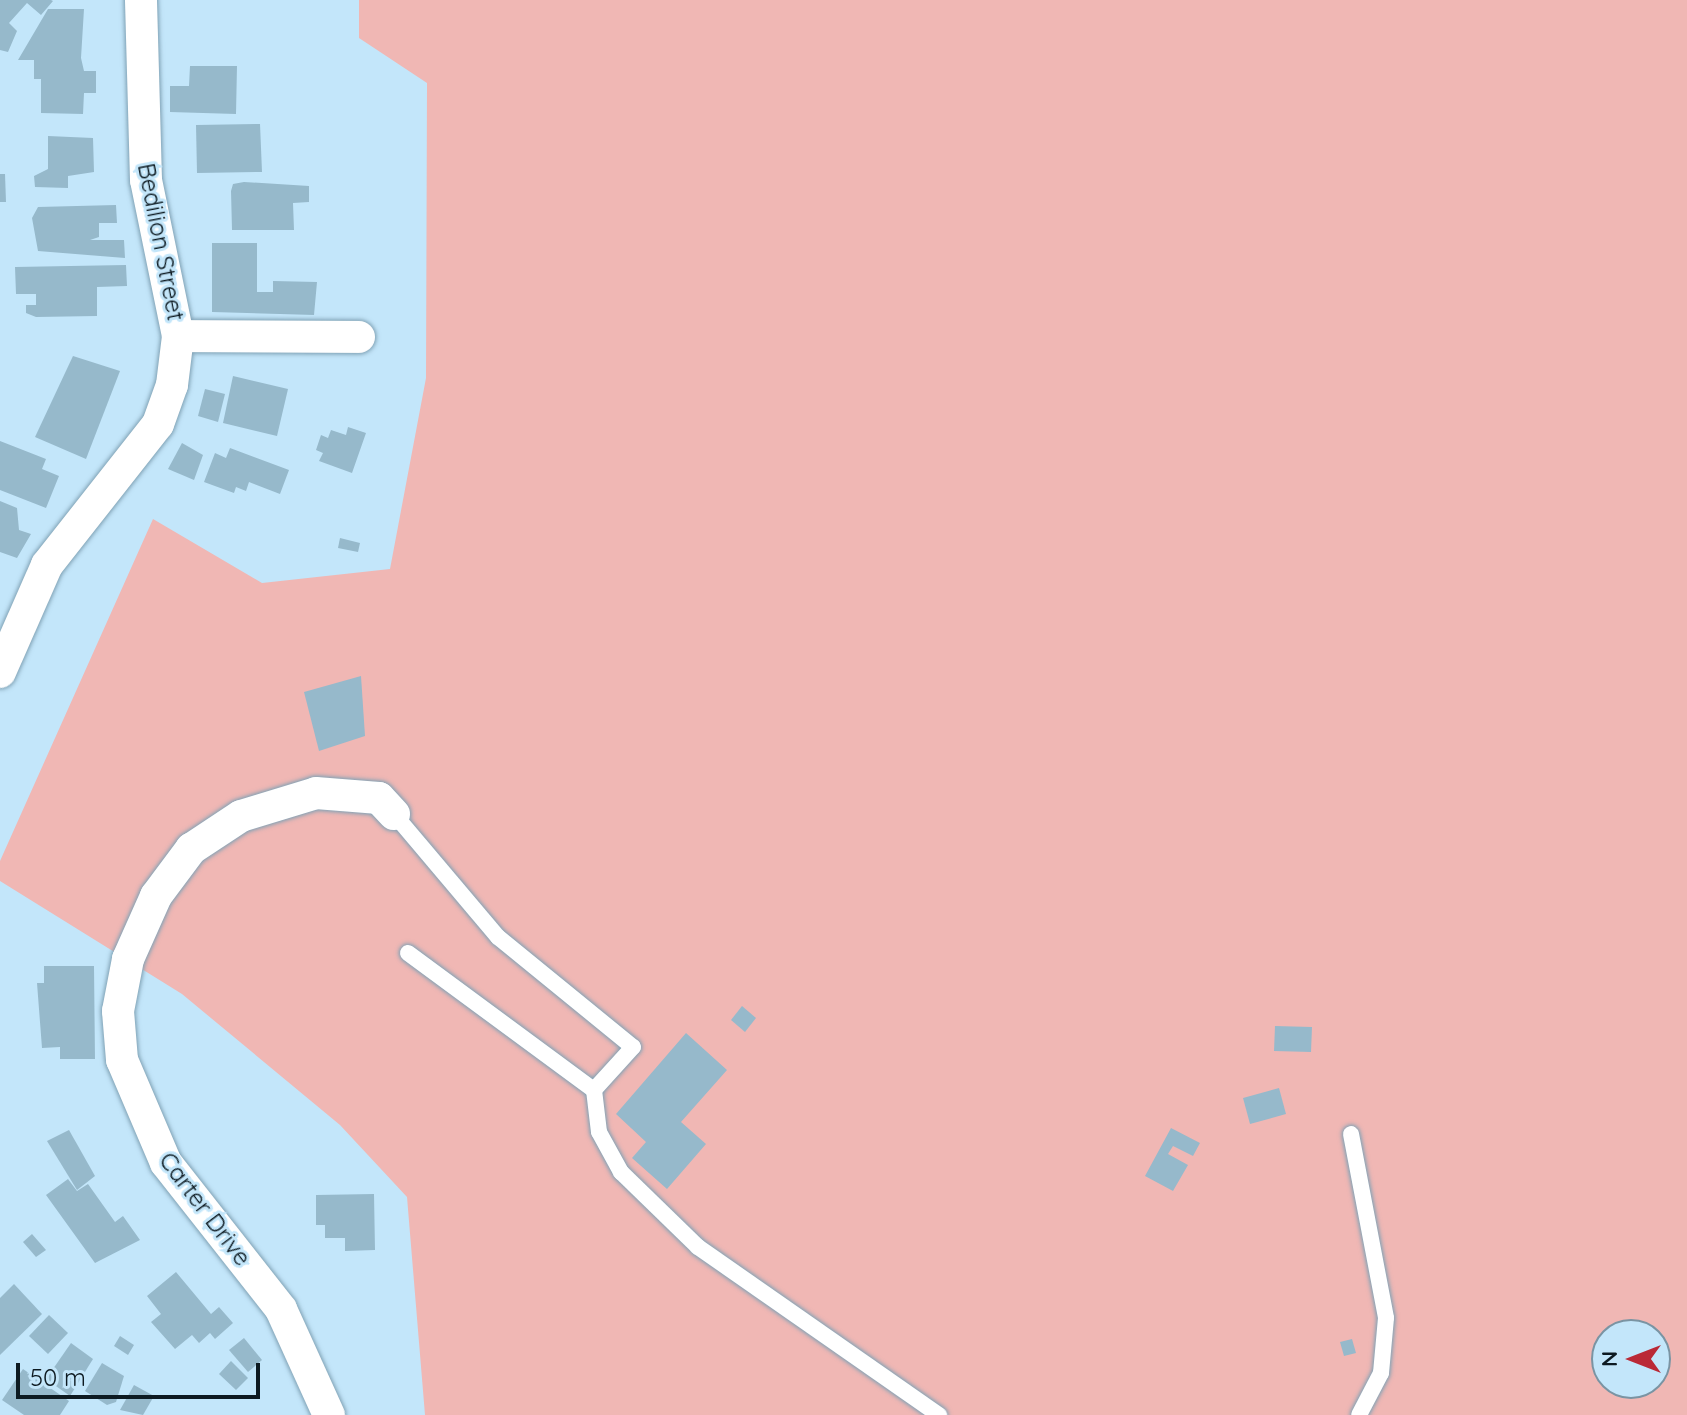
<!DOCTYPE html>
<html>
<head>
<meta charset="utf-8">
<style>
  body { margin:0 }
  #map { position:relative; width:1687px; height:1415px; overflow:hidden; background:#c3e6fa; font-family:Quicksand,sans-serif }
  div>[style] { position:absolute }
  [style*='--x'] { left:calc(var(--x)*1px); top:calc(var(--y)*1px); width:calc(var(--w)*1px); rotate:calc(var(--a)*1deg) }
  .green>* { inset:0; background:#f0b7b4 }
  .building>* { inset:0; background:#96b9cb }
  .roads { filter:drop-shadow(0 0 2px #80a2b5) drop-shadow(0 0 2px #80a2b5) }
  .service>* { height:16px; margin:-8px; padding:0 8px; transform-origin:8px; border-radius:8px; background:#fff }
  .minor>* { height:32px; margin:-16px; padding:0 16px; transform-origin:16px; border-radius:16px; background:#fff }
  span { translate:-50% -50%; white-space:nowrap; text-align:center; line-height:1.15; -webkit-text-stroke:6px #c3e6fa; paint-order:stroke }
  .street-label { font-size:24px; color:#0d1a21 }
  .north { position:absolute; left:1591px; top:1319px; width:80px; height:80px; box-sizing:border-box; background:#c3e6fa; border:2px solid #7a94a3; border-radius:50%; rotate:270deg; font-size:22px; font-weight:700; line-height:32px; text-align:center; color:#0d1a21 }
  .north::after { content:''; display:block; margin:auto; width:28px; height:36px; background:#ba2936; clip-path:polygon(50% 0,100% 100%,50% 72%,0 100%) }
  .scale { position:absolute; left:16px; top:1363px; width:244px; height:36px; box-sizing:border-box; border:4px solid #0d1a21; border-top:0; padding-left:10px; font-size:24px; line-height:28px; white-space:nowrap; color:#0d1a21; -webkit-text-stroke:6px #c3e6fa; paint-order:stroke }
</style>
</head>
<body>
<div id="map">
  <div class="green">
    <div style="clip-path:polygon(evenodd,359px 0,1687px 0,1687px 1415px,425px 1415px,407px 1197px,340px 1125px,182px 994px,0 881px,0 861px,153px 519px,262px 583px,390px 569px,426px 378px,427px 83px,359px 38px,359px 0,1607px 1335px,1655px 1335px,1655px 1383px,1607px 1383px,1607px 1335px)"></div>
  </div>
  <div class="building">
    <div style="clip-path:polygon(0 0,51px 0,53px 1px,41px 15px,27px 3px,9px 23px,17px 31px,8px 52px,0 50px)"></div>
    <div style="clip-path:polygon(48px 9px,84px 9px,81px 58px,84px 71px,96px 71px,96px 93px,84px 93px,83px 114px,41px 113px,41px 79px,34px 79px,34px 60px,18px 60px)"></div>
    <div style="clip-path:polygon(190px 66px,237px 66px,236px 114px,170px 112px,170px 86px,189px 86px)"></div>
    <div style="clip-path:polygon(260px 124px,262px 172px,197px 173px,196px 125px)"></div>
    <div style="clip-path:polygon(48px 136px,93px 138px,94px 172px,68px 176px,68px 188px,35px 187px,34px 176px,48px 169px)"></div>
    <div style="clip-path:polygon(0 174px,5px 174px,6px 202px,0 202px)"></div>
    <div style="clip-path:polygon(244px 182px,309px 186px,309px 202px,293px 203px,294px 230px,232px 230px,231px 191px,233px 184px)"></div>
    <div style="clip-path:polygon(116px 205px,117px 223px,99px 223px,99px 237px,90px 240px,124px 240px,125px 258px,38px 251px,32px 218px,38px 207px)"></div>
    <div style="clip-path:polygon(212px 243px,257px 243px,257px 292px,273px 292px,273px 281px,317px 282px,314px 315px,212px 312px)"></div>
    <div style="clip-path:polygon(126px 265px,127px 286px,97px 287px,97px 316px,36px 317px,26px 313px,26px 305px,36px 305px,36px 294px,16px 294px,15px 267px)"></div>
    <div style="clip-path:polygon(73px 356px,120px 371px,86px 459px,35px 437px)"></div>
    <div style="clip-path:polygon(233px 376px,288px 389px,277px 436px,223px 423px)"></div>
    <div style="clip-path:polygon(205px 389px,225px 394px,218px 422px,198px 416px)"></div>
    <div style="clip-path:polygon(348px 427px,366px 433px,352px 473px,319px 461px,323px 453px,316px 450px,321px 435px,328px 438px,331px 430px,346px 435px)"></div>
    <div style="clip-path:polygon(0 441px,46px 459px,42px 469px,59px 476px,46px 508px,0 490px)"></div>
    <div style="clip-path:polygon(182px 443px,203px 455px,194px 480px,168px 469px)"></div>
    <div style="clip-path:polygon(230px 448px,289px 470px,280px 494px,249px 482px,246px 491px,236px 487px,234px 493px,204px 482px,215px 453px,226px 458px)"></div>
    <div style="clip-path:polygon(0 501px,17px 508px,19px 530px,31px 534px,17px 558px,0 552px)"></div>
    <div style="clip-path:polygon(340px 538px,360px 543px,358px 552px,338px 548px)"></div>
    <div style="clip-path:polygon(361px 676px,365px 736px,319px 751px,304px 692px)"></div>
    <div style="clip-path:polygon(44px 966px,94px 966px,95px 1059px,60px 1059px,60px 1047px,42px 1048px,37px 983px,44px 983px)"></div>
    <div style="clip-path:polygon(742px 1006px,756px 1018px,745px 1032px,731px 1020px)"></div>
    <div style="clip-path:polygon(1275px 1026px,1312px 1027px,1311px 1052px,1274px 1051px)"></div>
    <div style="clip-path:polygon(686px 1033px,727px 1070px,681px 1122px,706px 1144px,667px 1189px,632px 1158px,646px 1142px,616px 1114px)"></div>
    <div style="clip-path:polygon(1279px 1088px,1286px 1114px,1250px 1124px,1243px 1098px)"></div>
    <div style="clip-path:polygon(1171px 1128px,1200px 1143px,1193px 1156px,1173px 1146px,1168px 1154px,1188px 1165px,1173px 1191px,1145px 1176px)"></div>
    <div style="clip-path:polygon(69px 1130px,95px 1176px,77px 1190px,47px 1141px)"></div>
    <div style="clip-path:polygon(68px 1179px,77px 1191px,88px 1184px,115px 1222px,123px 1216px,140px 1240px,95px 1263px,46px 1195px)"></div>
    <div style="clip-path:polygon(374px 1194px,375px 1250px,345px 1251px,345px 1238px,325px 1238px,325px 1225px,316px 1225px,316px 1195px)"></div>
    <div style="clip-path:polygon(32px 1234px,46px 1250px,36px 1257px,23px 1242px)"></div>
    <div style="clip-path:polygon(176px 1272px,211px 1314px,219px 1307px,233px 1323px,215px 1339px,210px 1333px,199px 1343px,192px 1335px,175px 1349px,151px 1322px,161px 1314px,147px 1296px)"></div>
    <div style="clip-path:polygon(14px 1284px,42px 1314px,0 1355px,0 1298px)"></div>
    <div style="clip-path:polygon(49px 1315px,68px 1333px,48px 1354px,29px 1336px)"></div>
    <div style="clip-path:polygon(120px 1336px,134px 1345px,128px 1355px,114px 1346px)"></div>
    <div style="clip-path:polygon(244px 1338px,262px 1360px,248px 1372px,229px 1350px)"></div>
    <div style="clip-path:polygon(1352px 1339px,1356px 1353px,1344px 1356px,1340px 1342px)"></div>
    <div style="clip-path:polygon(71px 1343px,93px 1359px,70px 1396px,46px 1379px)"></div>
    <div style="clip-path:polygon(231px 1361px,248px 1378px,236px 1390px,219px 1374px)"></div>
    <div style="clip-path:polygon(102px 1363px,124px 1376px,116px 1402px,107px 1405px,85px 1391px)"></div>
    <div style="clip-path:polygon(23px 1369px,69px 1401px,60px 1415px,24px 1415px,2px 1400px)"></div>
    <div style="clip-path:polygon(134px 1385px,154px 1396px,143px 1415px,120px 1410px)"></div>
  </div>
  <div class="roads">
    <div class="service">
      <div style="--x:394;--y:814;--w:161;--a:49.8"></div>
      <div style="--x:498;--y:937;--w:174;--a:39.2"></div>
      <div style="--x:633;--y:1047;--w:58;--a:132.2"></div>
      <div style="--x:594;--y:1090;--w:42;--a:83.2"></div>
      <div style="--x:599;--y:1132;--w:46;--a:61.2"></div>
      <div style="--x:621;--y:1172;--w:107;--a:44.2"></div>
      <div style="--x:698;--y:1247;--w:294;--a:34.9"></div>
      <div style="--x:408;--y:953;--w:231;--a:36.4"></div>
      <div style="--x:1351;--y:1134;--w:187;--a:79.2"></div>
      <div style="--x:1386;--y:1318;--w:55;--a:95.2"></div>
      <div style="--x:1381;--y:1373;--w:47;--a:117.6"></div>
    </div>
    <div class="minor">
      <div style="--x:178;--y:336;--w:181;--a:0.3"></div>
      <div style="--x:0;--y:672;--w:117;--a:-66.3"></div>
      <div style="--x:47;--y:565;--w:179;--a:-51.8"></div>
      <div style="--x:158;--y:424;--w:41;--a:-70.3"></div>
      <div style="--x:172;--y:385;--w:49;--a:-83"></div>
      <div style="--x:178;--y:336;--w:159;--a:-101.6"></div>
      <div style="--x:146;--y:180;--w:180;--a:-91.6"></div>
      <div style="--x:329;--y:1415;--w:116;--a:-114.4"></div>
      <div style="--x:281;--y:1309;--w:186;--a:-128.2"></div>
      <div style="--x:166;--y:1163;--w:112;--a:-113.1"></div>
      <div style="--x:122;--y:1060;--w:49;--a:-94.7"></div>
      <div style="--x:118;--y:1011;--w:53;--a:-79.1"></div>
      <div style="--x:128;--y:959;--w:69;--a:-66"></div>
      <div style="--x:156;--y:896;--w:59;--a:-53.3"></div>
      <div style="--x:191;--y:849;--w:60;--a:-33.4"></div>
      <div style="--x:241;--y:816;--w:78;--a:-17"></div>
      <div style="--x:316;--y:793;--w:63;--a:4.5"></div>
      <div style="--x:379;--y:798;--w:22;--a:47"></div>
    </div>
  </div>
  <div class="street-label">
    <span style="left:161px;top:242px;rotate:79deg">Bedilion Street</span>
    <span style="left:205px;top:1209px;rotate:53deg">Carter Drive</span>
  </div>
  <div class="north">N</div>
  <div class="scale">50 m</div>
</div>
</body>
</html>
